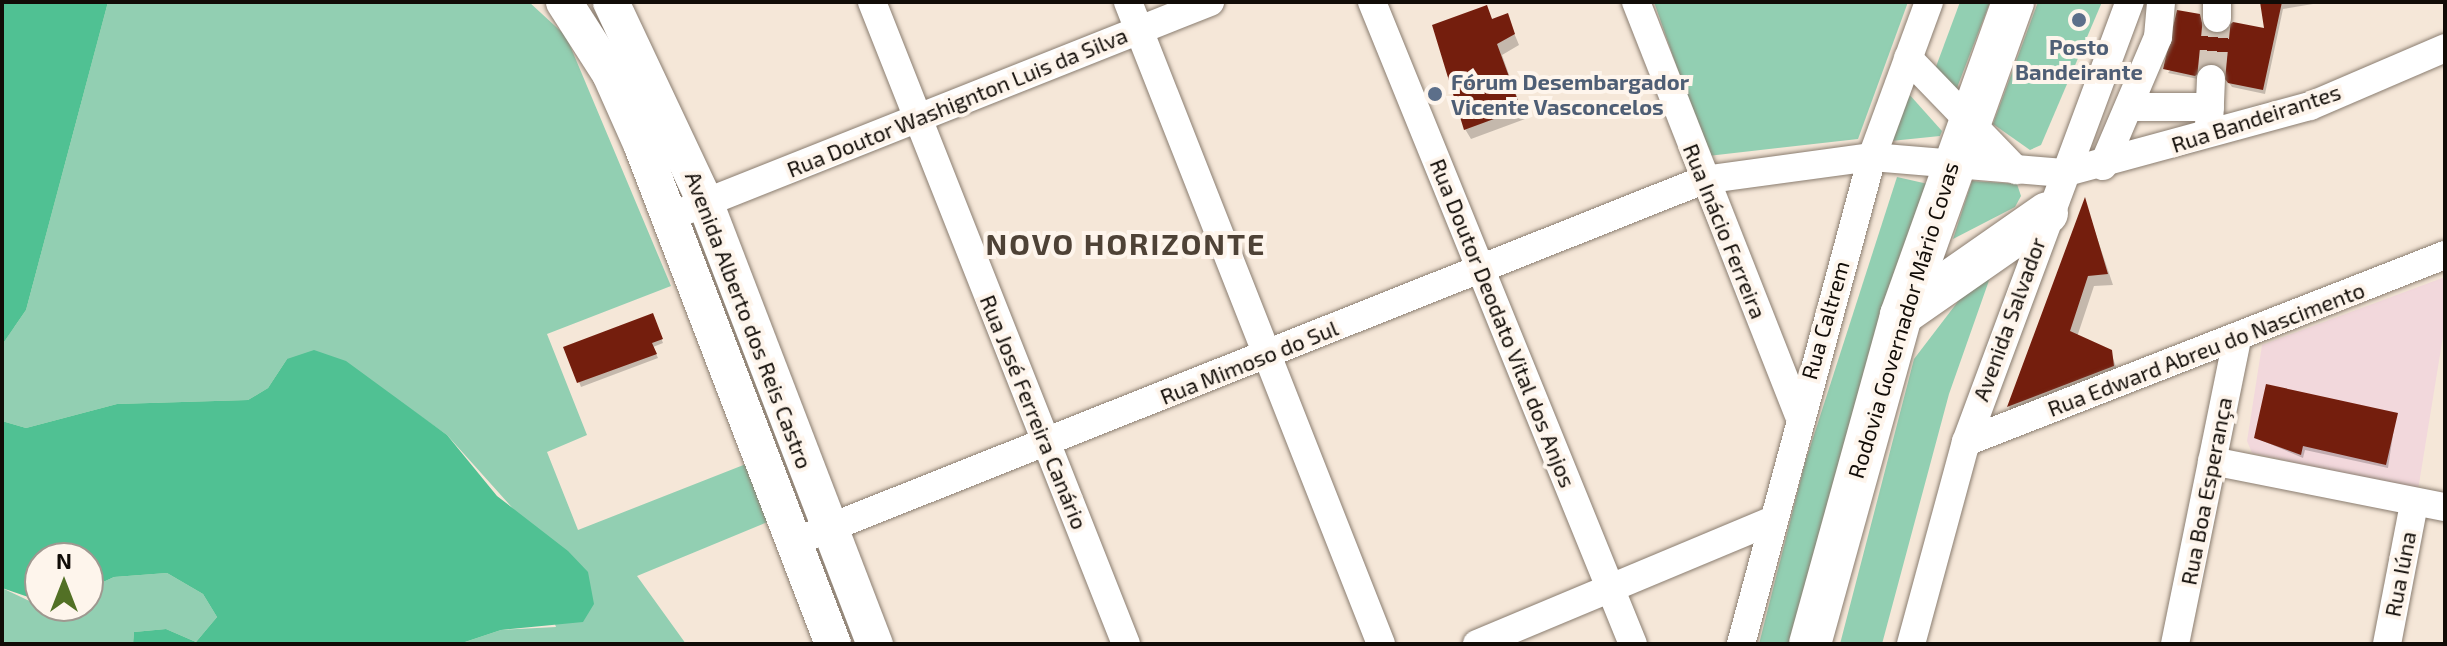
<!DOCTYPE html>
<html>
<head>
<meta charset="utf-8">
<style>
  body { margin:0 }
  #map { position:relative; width:2447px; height:646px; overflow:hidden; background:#f5e7d8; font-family:"Exo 2",sans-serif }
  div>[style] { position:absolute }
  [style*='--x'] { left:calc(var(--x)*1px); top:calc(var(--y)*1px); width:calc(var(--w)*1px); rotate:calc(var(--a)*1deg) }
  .education>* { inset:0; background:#f2d8dc }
  .green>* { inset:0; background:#92cfb2 }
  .forest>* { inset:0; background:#50c193 }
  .shadow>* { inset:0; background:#0003 }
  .building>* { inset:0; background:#741e0d }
  .minor-tunnel>* { height:28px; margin-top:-14px; transform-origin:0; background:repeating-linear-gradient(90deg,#d3c6b9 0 28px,transparent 0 42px) }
  .roads { filter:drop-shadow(0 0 2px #8a7d70) drop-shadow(0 0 2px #8a7d70) }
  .minor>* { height:28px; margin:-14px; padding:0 14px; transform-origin:14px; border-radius:14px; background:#fff }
  .major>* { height:36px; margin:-18px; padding:0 18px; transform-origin:18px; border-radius:18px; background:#fff }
  .highway>* { height:42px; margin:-21px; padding:0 21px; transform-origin:21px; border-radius:21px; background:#fff }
  .dots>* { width:22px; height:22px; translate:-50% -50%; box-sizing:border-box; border:4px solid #fef5ec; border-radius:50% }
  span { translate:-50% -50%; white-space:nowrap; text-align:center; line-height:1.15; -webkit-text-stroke:8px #fef5ec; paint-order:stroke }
  .service-label { font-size:22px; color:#4e5e75; font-weight:700 }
  .left { translate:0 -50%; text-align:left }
  .street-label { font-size:22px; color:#110c07 }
  .district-label { font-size:30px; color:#4e4236; font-weight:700; letter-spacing:2px }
  .frame { position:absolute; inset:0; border:4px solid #110c07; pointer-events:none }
  .north { position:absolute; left:24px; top:542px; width:80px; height:80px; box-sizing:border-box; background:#fef5ec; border:2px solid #9f9890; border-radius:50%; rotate:0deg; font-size:22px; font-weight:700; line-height:32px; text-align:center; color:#110c07 }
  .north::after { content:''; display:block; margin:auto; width:28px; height:36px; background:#527025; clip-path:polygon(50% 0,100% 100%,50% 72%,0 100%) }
</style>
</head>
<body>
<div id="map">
  <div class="education">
    <div style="clip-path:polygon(2445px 277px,2445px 324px,2418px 490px,2252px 453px,2247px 441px,2262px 345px)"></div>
  </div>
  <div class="green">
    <div style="clip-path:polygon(108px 2px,529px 2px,566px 36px,671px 286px,547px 334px,587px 435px,547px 452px,578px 530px,746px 464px,770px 521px,637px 576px,686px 644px,459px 644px,501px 630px,556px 627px,516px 512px,447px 435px,382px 389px,287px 359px,268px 388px,248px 400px,117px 404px,26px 428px,2px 421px,2px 345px,26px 310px)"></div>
    <div style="clip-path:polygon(1654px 2px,1908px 2px,1858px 139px,1708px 156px)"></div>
    <div style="clip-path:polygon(1960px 2px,1990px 2px,1955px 93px,1934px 72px)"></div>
    <div style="clip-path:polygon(2038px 2px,2102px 2px,2041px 145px,2030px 150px,1993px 124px)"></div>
    <div style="clip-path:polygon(1908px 93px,1942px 131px,1940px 136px,1891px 141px)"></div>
    <div style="clip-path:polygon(1897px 177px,1928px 184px,1793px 644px,1759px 644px,1805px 463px)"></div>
    <div style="clip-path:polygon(1972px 181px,2017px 184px,2021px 196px,2015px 207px,1953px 239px)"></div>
    <div style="clip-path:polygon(1993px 269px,1949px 394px,1882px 644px,1840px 644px,1914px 359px,1966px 291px)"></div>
    <div style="clip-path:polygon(167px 573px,203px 594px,217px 617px,196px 642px,166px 629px,134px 632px,133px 644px,2px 644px,2px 588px,40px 606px,88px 606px,88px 589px,114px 577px)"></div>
  </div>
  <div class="forest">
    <div style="clip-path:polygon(2px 2px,108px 2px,26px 310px,2px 345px)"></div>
    <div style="clip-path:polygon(314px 350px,346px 361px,447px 435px,497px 496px,568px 551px,588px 572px,594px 604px,583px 622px,501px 630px,459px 644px,133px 644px,134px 632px,166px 629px,196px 642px,217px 617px,203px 594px,167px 573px,114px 577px,88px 589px,88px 558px,40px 558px,40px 601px,2px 588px,2px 421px,26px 428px,117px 404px,248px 400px,268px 388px,287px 359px)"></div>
  </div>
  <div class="shadow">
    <div style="clip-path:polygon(2262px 2px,2325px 2px,2283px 9px,2265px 94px,2232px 87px,2216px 65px,2198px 79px,2168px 73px,2203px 30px,2216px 37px,2267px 31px)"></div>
    <div style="clip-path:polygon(1486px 7px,1493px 21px,1507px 16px,1519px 45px,1502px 55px,1525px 119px,1471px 139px,1465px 129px)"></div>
    <div style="clip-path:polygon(2085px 202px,2113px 285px,2094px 286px,2077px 337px,2111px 352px,2119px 376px,2015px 417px,2009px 407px)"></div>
    <div style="clip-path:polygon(654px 320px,663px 343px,653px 347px,658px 358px,581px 387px,566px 348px)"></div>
    <div style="clip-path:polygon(2396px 415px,2388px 468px,2305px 450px,2303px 458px,2256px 438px)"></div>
  </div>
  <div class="building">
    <div style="clip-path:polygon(2260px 2px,2282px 2px,2263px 90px,2228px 83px,2212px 62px,2195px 76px,2163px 69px,2177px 10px,2200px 14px,2203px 27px,2218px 35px,2233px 22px,2264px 28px)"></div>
    <div style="clip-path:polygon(1487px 5px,1492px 19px,1508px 13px,1515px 34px,1497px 44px,1521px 109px,1464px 130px,1432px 25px)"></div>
    <div style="clip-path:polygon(2085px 197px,2108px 274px,2088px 276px,2070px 331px,2112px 350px,2114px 366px,2007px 407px)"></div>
    <div style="clip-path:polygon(653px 313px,663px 339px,652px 343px,657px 354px,577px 383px,563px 347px)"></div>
    <div style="clip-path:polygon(2266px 384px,2398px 413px,2386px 465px,2303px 446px,2301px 455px,2254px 438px)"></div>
  </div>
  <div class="minor-tunnel">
    <div style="--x:2211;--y:79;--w:61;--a:-84.4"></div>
  </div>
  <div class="roads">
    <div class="minor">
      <div style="--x:872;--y:2;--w:690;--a:68.41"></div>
      <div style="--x:1128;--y:2;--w:690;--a:68.49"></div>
      <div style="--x:1372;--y:2;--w:693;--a:67.88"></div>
      <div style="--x:1636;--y:2;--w:443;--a:68.5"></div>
      <div style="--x:2217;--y:2;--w:16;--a:90"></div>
      <div style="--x:1908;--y:58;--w:156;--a:46"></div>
      <div style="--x:2132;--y:107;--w:78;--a:0"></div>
      <div style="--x:2209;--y:126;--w:47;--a:-87.6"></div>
      <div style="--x:2103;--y:166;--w:140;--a:-66.9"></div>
      <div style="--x:2158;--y:37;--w:35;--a:-85"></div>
      <div style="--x:687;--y:210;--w:563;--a:-21.69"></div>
      <div style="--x:1966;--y:442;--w:514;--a:-21.33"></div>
      <div style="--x:2212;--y:461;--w:237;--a:11.2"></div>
      <div style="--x:794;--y:542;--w:978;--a:-21.71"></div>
      <div style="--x:1703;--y:180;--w:171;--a:-7.8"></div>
      <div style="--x:1872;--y:157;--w:192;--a:4.8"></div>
      <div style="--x:2063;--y:173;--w:256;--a:-15.2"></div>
      <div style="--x:2310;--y:106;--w:147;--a:-23.2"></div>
      <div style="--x:1477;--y:644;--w:321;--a:-22.7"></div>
      <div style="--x:1741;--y:644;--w:504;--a:-74.94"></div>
      <div style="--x:1872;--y:157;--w:165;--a:-69.8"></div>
      <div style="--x:1911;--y:644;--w:209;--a:-74.8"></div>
      <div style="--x:1966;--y:442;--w:470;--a:-69.6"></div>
      <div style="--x:2175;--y:644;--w:312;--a:-78.5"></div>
      <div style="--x:2387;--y:644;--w:143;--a:-79.1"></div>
    </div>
    <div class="major">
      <div style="--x:564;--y:2;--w:85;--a:57.4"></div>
      <div style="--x:610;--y:74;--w:79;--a:66"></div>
      <div style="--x:642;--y:146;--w:533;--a:69.02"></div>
      <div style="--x:611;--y:2;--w:221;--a:64.8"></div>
      <div style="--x:705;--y:202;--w:474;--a:69"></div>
    </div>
    <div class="highway">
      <div style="--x:1901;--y:315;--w:178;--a:-34.9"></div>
      <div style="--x:1810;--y:644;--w:341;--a:-74.5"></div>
      <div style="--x:1901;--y:315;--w:332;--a:-70.3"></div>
    </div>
  </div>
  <div class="dots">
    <div style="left:2079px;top:20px;background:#5c6f8a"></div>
    <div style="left:1435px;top:94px;background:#5c6f8a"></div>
  </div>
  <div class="service-label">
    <span style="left:2079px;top:59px">Posto<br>Bandeirante</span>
    <span class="left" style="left:1451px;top:94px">Fórum Desembargador<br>Vicente Vasconcelos</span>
  </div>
  <div class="street-label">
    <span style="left:957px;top:102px;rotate:-22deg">Rua Doutor Washignton Luis da Silva</span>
    <span style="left:2256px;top:118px;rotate:-18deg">Rua Bandeirantes</span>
    <span style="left:1725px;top:231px;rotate:68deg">Rua Inácio Ferreira</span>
    <span style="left:2009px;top:319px;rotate:-70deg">Avenida Salvador</span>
    <span style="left:749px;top:320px;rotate:69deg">Avenida Alberto dos Reis Castro</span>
    <span style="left:1825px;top:320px;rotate:-74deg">Rua Caltrem</span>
    <span style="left:1903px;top:320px;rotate:-73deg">Rodovia Governador Mário Covas</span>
    <span style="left:1503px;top:323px;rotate:68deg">Rua Doutor Deodato Vital dos Anjos</span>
    <span style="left:2206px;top:349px;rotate:-21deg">Rua Edward Abreu do Nascimento</span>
    <span style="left:1249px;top:362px;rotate:-22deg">Rua Mimoso do Sul</span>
    <span style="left:1034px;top:412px;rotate:68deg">Rua José Ferreira Canário</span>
    <span style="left:2206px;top:491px;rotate:-79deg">Rua Boa Esperança</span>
    <span style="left:2400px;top:574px;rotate:-79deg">Rua Iúna</span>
  </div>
  <div class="district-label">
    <span style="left:1126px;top:243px">NOVO HORIZONTE</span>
  </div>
  <div class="frame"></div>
  <div class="north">N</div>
</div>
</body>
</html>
